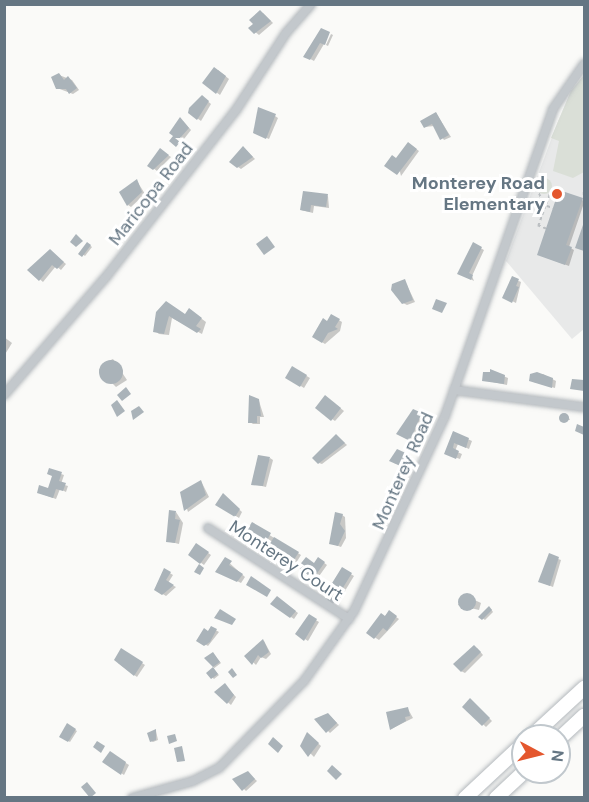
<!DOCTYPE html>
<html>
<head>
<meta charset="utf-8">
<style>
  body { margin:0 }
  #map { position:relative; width:589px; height:802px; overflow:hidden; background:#fafaf8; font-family:"DM Sans",sans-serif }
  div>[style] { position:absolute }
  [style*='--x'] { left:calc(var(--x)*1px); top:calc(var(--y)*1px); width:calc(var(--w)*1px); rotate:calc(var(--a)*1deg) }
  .built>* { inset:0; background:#e8e9e9 }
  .green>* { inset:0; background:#dadfd7 }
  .round { border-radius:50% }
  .shadow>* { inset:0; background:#0003 }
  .building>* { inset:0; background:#aab3b9 }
  .path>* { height:1.5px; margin-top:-0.75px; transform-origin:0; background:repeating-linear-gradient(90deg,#bbbfc2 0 3px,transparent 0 6px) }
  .roads { filter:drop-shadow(0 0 2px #b4b9bd) drop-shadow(0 0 2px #b4b9bd) }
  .street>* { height:8px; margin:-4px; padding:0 4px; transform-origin:4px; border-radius:4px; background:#c3c8cc }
  .highway>* { height:14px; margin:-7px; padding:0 7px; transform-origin:7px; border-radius:7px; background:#fff }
  .dots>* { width:16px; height:16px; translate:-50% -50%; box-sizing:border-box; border:3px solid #fff; border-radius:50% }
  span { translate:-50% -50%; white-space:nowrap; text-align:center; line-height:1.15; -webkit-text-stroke:6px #fff; paint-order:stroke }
  .poi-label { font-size:18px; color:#657683; font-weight:700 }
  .right { translate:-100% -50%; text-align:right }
  .street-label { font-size:18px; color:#657683 }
  .frame { position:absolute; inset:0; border:6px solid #657683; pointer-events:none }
  .north { position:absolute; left:511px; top:724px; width:60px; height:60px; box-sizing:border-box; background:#fff; border:2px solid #c1c8cd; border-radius:50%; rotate:97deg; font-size:16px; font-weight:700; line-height:24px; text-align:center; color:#657683 }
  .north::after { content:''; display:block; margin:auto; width:21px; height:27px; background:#e4572e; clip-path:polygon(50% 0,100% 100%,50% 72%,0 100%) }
</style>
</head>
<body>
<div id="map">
  <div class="built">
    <div style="clip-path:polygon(584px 75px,584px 329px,572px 339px,506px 261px,558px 121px,571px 91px)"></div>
  </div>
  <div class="green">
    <div style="clip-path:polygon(584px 75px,584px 172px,573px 178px,553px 171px,559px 141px,551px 138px,571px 91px)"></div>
    <div class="round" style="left:536px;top:178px;width:16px;height:16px"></div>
  </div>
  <div class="shadow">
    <div style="clip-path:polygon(263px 13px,273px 23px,259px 35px,250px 28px)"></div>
    <div style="clip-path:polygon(321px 30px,324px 44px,314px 61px,305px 56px)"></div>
    <div style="clip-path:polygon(331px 34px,333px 35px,328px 46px,326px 45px)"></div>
    <div style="clip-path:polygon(218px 70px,229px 79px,220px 95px,204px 83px)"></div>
    <div style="clip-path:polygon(59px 75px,72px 80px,79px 90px,73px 94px,57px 88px)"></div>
    <div style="clip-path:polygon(205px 99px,211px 104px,201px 121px,190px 113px)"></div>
    <div style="clip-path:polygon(436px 113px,451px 137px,444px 140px,434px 126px,425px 127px)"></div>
    <div style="clip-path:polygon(275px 116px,278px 118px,269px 139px,258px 134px)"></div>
    <div style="clip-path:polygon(183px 121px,191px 130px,184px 139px,171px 132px)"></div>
    <div style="clip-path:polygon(412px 146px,419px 151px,401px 176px,397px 160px)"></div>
    <div style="clip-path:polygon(160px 150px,171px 157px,157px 171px,149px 165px)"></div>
    <div style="clip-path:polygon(246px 150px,255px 159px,241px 169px,238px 167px)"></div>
    <div style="clip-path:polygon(137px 181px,145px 194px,131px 207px,128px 205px)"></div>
    <div style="clip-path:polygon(328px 196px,329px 208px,314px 206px,313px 213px,301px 210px)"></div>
    <div style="clip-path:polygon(582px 199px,584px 203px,569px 247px,574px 250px,569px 266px,542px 256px)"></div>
    <div style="clip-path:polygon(88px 244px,92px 247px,85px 256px,81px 253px)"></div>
    <div style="clip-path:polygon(473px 244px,484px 250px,472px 276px,474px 281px,459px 273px)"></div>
    <div style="clip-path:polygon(53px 253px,66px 264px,61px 270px,56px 266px,43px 282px,29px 270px)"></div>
    <div style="clip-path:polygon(512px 278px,521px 282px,516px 303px,504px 297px)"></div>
    <div style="clip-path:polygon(405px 281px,415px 302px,407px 305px,403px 303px)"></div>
    <div style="clip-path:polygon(157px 313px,186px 316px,194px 313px,206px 322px,202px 334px,172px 318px,169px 335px,159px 334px,155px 331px)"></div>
    <div style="clip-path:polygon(332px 316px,342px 322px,340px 331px,325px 344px,314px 337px)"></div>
    <div style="clip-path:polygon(4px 337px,12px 343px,4px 356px)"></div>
    <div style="clip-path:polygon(113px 359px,127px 380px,116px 387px,99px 370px,102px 364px)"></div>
    <div style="clip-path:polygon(293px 368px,310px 378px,304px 388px,287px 377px)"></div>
    <div style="clip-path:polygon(491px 371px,508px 378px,507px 385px,483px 380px)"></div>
    <div style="clip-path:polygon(543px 374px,556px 381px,555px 388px,534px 382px,531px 375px)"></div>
    <div style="clip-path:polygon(329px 399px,344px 411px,335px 421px,332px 419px)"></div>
    <div style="clip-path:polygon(259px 401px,264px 417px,260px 417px,260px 424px,253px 424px,250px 422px)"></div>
    <div style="clip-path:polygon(413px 411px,425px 416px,414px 441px,398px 434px)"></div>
    <div style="clip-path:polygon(561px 415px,568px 416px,570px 420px,562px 420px)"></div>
    <div style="clip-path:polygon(454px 433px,472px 441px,469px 449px,458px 444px,455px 451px,462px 454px,460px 459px,446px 454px)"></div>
    <div style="clip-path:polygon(337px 436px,347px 445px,322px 464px,319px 463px)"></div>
    <div style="clip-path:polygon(409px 456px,412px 458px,408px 468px,394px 463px)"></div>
    <div style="clip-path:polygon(270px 458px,273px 460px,266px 487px,253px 484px)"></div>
    <div style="clip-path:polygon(61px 474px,64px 475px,61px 484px,68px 486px,66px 492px,60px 489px,56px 499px,42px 494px,49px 490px,54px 476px)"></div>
    <div style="clip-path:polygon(201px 481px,209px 497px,188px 512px,182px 492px)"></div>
    <div style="clip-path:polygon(223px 495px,242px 512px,239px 518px,217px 505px)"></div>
    <div style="clip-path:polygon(176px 512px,183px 523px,179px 544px,167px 541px)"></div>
    <div style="clip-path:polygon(342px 515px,345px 517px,346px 538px,341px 547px,330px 543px)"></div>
    <div style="clip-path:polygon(252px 524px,301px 555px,296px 563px,249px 530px)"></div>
    <div style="clip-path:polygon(197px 545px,211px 555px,204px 565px,190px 555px)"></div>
    <div style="clip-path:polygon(225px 559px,245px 577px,241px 583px,218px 571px)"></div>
    <div style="clip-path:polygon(319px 559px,327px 565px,317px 579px,300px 567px,315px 565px)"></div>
    <div style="clip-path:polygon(558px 559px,561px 560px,553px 587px,543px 583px)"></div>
    <div style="clip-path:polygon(342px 569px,354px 576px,337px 604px,329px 599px)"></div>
    <div style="clip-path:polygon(165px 570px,173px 575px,168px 583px,176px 587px,166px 596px,156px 590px)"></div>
    <div style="clip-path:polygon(464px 595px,481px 603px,479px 610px,458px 605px)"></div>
    <div style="clip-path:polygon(280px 599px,298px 613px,294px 619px,291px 617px)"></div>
    <div style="clip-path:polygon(491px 609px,493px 612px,485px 620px,481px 617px)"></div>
    <div style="clip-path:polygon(389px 612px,399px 619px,379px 640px,368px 633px)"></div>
    <div style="clip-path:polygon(309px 616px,319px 622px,308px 641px,297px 634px)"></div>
    <div style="clip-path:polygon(212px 628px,219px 632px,208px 646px,198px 640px)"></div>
    <div style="clip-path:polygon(264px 641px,271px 654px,266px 659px,261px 657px,256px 665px,247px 656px)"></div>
    <div style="clip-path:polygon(477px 648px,483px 655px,465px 673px,461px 671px)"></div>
    <div style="clip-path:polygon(122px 650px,145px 665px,137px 677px,118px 663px)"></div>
    <div style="clip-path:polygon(214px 655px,221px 663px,213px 669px,219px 675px,214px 679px,208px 673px,214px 668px,207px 658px)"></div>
    <div style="clip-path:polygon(225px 685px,236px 697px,231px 705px,216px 692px)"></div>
    <div style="clip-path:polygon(473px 702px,492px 721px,486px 727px,464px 706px)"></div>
    <div style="clip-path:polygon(408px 709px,413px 718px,391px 729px)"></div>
    <div style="clip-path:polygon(328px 714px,339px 725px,330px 733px,316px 719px)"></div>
    <div style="clip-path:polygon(67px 725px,77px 731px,70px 742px,61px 736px)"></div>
    <div style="clip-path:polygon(156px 731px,158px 740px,153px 742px,151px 741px)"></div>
    <div style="clip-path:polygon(310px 736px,321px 746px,314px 757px,302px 745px)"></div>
    <div style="clip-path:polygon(110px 753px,129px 765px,124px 775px,104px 761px)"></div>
    <div style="clip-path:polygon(248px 773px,257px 781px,246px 791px,234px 779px)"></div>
  </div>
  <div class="building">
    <div style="clip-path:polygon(260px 10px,271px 21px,254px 34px,248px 28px,253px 24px,249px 20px)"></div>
    <div style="clip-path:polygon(321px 28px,330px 32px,325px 45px,320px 43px,310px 60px,303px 57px)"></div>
    <div style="clip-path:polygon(214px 67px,226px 76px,216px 94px,202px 83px)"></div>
    <div style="clip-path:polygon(59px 73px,64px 80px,68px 76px,77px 88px,69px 94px,66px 89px,56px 89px,51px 77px)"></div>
    <div style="clip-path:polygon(202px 95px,209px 101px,197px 120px,188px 113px,189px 108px)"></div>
    <div style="clip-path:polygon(258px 107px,276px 114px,266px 139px,253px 133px)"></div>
    <div style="clip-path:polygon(436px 112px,449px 135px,440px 140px,432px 124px,424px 128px,420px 121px)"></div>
    <div style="clip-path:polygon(180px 117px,189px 128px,180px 138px,175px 138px,180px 142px,176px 147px,169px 141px,173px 136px,169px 133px)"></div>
    <div style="clip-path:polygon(408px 142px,417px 149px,397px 175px,384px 166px,392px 155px,396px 158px)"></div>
    <div style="clip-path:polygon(243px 146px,253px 157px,237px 168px,229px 162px)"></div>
    <div style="clip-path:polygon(160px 148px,169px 155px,153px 170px,147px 166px)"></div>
    <div style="clip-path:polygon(137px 179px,142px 192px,127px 206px,119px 192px)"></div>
    <div style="clip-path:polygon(559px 190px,583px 198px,566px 245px,572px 247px,565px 265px,537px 255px)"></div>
    <div style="clip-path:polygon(303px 191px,328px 194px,326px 207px,311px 205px,310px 212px,300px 210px)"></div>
    <div style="clip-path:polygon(584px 222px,584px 251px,575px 248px)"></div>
    <div style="clip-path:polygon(76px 234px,83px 241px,76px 247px,70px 242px)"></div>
    <div style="clip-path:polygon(267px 236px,275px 247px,264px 255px,256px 244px)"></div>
    <div style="clip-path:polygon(87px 242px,91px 245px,82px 257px,78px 254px)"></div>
    <div style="clip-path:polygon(473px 242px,482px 247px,469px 273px,473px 275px,471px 280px,457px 274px)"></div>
    <div style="clip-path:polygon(50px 249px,64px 262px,57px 269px,52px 265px,39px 281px,27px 270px)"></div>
    <div style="clip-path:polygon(512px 276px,519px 279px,516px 286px,519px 287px,512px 303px,502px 298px)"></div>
    <div style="clip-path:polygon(405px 279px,413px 300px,402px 304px,391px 290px,392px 284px)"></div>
    <div style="clip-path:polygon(436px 299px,447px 303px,442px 313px,432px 309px)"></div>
    <div style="clip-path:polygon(166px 301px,185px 314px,189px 308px,202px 318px,196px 326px,201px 329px,197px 333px,169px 316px,164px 334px,153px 332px,156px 312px)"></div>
    <div style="clip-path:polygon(331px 314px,340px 319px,335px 327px,338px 329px,328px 333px,322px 343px,312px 337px,323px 318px,327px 321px)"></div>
    <div class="round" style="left:99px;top:360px;width:24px;height:24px"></div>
    <div style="clip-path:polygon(292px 366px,307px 375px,300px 387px,285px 378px)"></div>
    <div style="clip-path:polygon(490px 369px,505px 375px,504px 384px,482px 381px,483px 372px,490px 372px)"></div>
    <div style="clip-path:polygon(537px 372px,553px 378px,552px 388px,529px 381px,530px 374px)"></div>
    <div style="clip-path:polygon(572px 379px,584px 380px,584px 391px,570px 389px)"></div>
    <div style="clip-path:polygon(126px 387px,131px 394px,122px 401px,117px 395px)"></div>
    <div style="clip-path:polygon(249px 395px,259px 399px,261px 416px,257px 416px,257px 423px,248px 423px)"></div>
    <div style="clip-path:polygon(325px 395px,341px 408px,331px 421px,315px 408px)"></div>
    <div style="clip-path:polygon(117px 400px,125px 411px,117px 417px,111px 405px)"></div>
    <div style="clip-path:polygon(139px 406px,144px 412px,133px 420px,131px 411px)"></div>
    <div style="clip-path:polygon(413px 409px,422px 413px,410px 441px,396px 434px)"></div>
    <div class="round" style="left:559px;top:413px;width:10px;height:10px"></div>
    <div style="clip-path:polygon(577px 424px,584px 427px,584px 435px,575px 431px)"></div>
    <div style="clip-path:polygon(453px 431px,469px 438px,466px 448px,454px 443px,453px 448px,459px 451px,456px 459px,444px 454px)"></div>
    <div style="clip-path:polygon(336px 434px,345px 443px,318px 464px,312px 458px)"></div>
    <div style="clip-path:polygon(397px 449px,410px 455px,405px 468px,389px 461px)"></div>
    <div style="clip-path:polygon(258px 455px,270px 457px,263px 486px,251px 485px)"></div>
    <div style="clip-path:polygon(49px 468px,62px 472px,59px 481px,66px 483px,63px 491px,56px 489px,53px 498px,37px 493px,39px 485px,48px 488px,52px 476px,47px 474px)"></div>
    <div style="clip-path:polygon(201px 480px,206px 495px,184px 511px,180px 492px)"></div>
    <div style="clip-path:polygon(223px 493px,240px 509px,235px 517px,215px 505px)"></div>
    <div style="clip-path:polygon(169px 510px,176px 511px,175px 519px,180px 520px,175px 543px,166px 542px)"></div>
    <div style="clip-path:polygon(335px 512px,343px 514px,340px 524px,345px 531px,338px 546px,329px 544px)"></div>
    <div style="clip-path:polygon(252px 522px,271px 533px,266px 542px,247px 530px)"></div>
    <div style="clip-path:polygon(274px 537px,299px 552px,292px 563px,269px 545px)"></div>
    <div style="clip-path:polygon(196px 543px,209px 552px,200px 564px,188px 555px)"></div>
    <div style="clip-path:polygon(549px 553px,559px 557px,550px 586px,538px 582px)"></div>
    <div style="clip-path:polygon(225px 557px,232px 561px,229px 565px,243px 574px,237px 582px,215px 572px)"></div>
    <div style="clip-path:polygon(306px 557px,314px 563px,318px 557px,325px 562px,313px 579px,298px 567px)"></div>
    <div style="clip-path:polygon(199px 564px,204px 568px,200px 575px,194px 572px)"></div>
    <div style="clip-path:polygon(342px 567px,352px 573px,333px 604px,327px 600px,333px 591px,329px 588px)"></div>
    <div style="clip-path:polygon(164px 568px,171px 572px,166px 580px,174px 585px,162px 595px,154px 590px)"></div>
    <div style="clip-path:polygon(251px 576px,271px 590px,267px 597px,246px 585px)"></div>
    <div class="round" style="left:458px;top:593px;width:18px;height:18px"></div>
    <div style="clip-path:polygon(277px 596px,296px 611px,290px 618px,270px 604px)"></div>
    <div style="clip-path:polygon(489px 606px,492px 610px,482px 620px,478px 617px)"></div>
    <div style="clip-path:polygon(220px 609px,236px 619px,232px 625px,214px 618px)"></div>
    <div style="clip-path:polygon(389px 610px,397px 616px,387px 631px,383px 628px,374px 639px,366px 633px,381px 613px,385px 616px)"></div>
    <div style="clip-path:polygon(309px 614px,317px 619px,304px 641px,295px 634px)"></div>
    <div style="clip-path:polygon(211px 626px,217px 629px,210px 642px,204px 646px,196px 641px,204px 628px,208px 631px)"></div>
    <div style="clip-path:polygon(263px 639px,269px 652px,261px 658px,258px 655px,252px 665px,244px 656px)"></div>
    <div style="clip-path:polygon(474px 645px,481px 652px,461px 672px,453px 664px)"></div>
    <div style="clip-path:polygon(121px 648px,143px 662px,134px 676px,114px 660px)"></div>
    <div style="clip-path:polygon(213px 652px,220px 662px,213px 667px,218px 674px,211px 679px,206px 673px,213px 667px,204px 658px)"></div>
    <div style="clip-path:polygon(232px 668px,237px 675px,233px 678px,228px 672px)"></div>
    <div style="clip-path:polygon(225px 683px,234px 695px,227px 704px,214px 692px)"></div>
    <div style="clip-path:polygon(470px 698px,490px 718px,482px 726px,462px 707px)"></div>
    <div style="clip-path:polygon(408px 707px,410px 716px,405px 717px,406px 721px,390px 730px,386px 712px)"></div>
    <div style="clip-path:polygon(328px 713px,337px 723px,326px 733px,314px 719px)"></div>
    <div style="clip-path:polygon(67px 723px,76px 729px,68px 742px,59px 737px)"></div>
    <div style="clip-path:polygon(156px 729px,156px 740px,150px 742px,147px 733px)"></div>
    <div style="clip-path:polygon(307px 732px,319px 743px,308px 757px,300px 746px)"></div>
    <div style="clip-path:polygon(175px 734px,177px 741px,169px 744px,167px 736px)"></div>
    <div style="clip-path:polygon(273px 737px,283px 746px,278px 753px,268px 744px)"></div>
    <div style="clip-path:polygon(97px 741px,105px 746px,101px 753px,93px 747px)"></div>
    <div style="clip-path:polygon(182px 746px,185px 761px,177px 762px,174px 748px)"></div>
    <div style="clip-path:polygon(110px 751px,126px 762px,121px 775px,102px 762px)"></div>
    <div style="clip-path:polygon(332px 765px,342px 774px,336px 780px,327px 771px)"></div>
    <div style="clip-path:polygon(248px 771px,255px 779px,242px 791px,232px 779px)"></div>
    <div style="clip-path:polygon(87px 782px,96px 793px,90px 798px,81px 787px)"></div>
  </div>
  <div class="path">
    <div style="--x:534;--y:183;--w:25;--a:64"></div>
    <div style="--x:584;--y:192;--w:7;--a:90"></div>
    <div style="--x:547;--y:206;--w:6;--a:18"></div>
    <div style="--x:546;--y:229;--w:9;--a:-159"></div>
    <div style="--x:538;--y:226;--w:37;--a:-70"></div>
  </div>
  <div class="roads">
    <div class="street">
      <div style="--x:454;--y:390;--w:131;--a:7.5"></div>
      <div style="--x:4;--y:395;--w:156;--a:-49.2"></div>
      <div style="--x:106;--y:277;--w:212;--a:-52.1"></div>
      <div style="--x:236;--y:110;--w:92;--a:-57"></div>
      <div style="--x:286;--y:33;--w:38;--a:-49"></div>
      <div style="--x:208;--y:528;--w:168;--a:32.8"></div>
      <div style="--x:132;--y:798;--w:63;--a:-15.6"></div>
      <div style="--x:193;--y:781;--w:29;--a:-27"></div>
      <div style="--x:219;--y:768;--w:122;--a:-45.7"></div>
      <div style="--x:304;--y:681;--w:86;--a:-54.5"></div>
      <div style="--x:354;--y:611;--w:215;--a:-65"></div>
      <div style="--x:445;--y:416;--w:325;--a:-70.6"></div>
      <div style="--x:553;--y:109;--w:55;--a:-55.4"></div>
    </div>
    <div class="highway">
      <div style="--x:532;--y:736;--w:71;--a:-42.7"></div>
      <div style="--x:559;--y:739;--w:34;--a:-43"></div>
      <div style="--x:465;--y:798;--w:79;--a:-43"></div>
      <div style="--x:496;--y:798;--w:38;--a:-43"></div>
    </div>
  </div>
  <div class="dots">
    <div style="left:557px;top:194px;background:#e4572e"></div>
  </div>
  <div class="poi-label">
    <span class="right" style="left:545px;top:194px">Monterey Road<br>Elementary</span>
  </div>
  <div class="street-label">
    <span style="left:151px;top:194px;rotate:-52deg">Maricopa Road</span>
    <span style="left:403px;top:471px;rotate:-66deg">Monterey Road</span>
    <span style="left:286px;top:561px;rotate:33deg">Monterey Court</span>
  </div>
  <div class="frame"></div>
  <div class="north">N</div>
</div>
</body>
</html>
